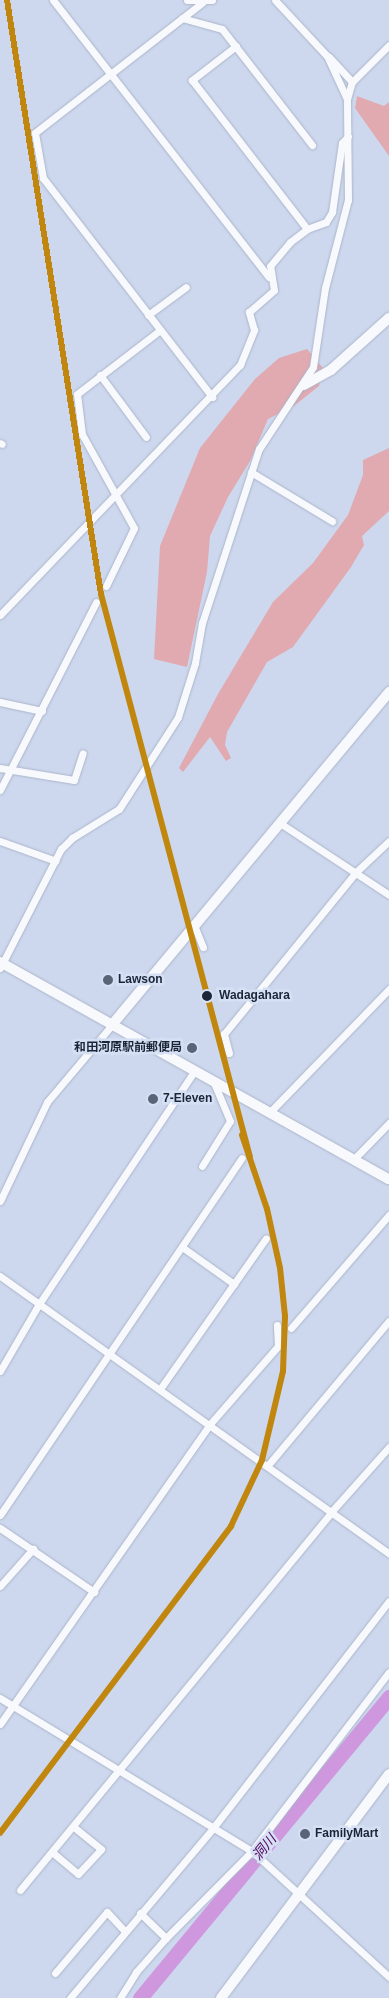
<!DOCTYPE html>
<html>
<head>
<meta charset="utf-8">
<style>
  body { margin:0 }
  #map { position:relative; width:389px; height:1998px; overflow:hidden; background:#cdd8ee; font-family:Helvetica,"Noto Sans JP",sans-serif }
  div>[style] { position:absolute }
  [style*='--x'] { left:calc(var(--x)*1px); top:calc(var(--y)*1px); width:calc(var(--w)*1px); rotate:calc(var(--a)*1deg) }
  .green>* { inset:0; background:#e1a9b0 }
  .river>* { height:15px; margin:-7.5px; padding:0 7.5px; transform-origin:7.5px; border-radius:7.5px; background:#ce97de }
  .roads { filter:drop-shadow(0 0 1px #acb5c9) drop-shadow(0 0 1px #acb5c9) }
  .street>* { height:7px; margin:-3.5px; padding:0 3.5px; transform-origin:3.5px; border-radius:3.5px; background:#f8f9fc }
  .secondary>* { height:10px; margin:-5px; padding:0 5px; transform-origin:5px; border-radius:5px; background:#f8f9fc }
  .rail-1>* { height:6px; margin:-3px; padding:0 3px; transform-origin:3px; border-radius:3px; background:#c0860e }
  .dots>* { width:14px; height:14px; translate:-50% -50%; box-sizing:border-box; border:2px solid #d6e0f5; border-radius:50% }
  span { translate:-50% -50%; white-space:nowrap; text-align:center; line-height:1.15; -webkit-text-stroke:5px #d6e0f5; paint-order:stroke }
  .poi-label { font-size:12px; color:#1c2538; font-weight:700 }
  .left { translate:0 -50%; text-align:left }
  .right { translate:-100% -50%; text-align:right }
  .stop-label { font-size:12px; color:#1c2538; font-weight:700 }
  .water-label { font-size:14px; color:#52005a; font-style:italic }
</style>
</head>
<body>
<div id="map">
  <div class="green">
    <div style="clip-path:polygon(357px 96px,384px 106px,389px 102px,389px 156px,355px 108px)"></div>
    <div style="clip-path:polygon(307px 349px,323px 368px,319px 386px,294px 406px,268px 419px,250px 461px,228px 497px,210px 536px,207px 572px,187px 667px,154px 659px,160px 546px,200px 448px,255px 379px,279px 358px)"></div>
    <div style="clip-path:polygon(389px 448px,389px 511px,362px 536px,364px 545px,351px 567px,293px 647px,267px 662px,227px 732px,225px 745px,231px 758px,226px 761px,210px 737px,183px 772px,179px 768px,218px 694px,273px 602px,313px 563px,348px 515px,363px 475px,363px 460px)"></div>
  </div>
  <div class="river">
    <div style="--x:140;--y:1998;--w:391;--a:-50.4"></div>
  </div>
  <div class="roads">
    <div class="street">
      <div style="--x:53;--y:0;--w:351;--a:52.1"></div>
      <div style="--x:187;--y:0;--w:25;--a:0"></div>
      <div style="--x:203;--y:2;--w:213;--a:142.1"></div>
      <div style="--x:35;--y:133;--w:46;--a:79.9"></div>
      <div style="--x:43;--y:178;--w:277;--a:52.3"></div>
      <div style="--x:182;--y:18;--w:41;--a:15.4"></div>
      <div style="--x:222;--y:29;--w:147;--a:52.2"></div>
      <div style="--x:236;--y:46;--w:56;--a:142.3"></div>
      <div style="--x:192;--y:80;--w:188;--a:52.3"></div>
      <div style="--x:329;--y:57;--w:34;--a:47"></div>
      <div style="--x:347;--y:99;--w:18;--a:-74"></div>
      <div style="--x:352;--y:82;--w:52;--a:-45"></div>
      <div style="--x:148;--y:315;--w:47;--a:-36.4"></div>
      <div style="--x:100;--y:375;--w:77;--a:53.4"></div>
      <div style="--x:0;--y:443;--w:2;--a:27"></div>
      <div style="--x:251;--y:472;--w:95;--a:31.2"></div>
      <div style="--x:106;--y:586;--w:64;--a:-64.2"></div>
      <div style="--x:134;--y:528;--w:107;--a:-119"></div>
      <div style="--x:82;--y:434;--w:40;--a:-97.1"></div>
      <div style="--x:77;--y:394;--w:105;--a:-37.6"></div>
      <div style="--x:0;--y:615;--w:347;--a:-46.2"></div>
      <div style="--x:240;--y:365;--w:38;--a:-68"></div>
      <div style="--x:254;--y:330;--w:19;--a:-106"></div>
      <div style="--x:249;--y:312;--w:33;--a:-41"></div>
      <div style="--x:274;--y:290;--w:24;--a:-99"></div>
      <div style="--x:270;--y:266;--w:31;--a:-50"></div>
      <div style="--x:290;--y:242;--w:21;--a:-37"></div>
      <div style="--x:307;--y:229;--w:20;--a:-20"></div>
      <div style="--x:326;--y:222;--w:12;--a:-59"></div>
      <div style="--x:332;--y:212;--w:70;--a:-81.8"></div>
      <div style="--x:342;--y:143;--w:9;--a:-49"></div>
      <div style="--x:0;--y:702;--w:43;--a:12.1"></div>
      <div style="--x:0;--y:768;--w:75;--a:9.2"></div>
      <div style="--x:74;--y:780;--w:28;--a:-72"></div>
      <div style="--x:0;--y:790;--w:211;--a:-62.9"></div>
      <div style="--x:280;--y:823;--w:131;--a:33.4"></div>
      <div style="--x:0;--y:841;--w:59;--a:19.7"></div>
      <div style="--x:194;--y:925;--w:24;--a:68"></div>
      <div style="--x:0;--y:968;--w:134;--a:-62.9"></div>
      <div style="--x:61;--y:849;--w:16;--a:-45"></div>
      <div style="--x:72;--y:838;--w:55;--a:-31.7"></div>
      <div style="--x:119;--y:809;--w:109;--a:-57.3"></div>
      <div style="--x:178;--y:717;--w:57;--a:-72.5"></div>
      <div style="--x:195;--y:663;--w:41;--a:-80.1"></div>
      <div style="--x:202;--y:623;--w:183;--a:-71.9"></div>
      <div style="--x:259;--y:449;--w:98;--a:-56.6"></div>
      <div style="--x:313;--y:367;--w:80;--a:-81.4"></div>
      <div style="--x:325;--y:288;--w:91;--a:-75.4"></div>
      <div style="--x:348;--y:200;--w:101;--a:-90.6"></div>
      <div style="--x:347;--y:99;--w:47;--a:-114.9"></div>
      <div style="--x:327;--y:56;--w:76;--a:-132.9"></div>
      <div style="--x:229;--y:1053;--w:20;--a:-105"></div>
      <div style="--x:224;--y:1034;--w:209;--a:-50.8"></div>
      <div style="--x:356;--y:872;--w:45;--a:-43.2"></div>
      <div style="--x:269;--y:1113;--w:173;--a:-45.9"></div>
      <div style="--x:353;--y:1160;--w:52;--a:-45.8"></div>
      <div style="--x:202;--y:1166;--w:53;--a:-58.1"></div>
      <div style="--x:230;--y:1121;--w:41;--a:-112.8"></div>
      <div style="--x:0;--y:1201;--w:110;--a:-64.6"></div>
      <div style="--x:47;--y:1102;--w:99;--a:-49.9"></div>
      <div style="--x:182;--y:1247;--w:64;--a:35.4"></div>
      <div style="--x:0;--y:1276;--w:478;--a:35.5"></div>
      <div style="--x:291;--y:1328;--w:150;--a:-49.1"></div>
      <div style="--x:0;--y:1371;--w:78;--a:-59.8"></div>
      <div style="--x:39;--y:1304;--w:279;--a:-56.3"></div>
      <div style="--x:160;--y:1389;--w:184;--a:-54.9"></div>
      <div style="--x:268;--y:1465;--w:188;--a:-50"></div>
      <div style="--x:0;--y:1515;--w:431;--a:-55.9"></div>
      <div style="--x:0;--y:1528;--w:114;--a:34.2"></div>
      <div style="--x:0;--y:1586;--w:50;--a:-48.3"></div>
      <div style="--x:0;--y:1698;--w:295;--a:31.3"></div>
      <div style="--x:252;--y:1851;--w:186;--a:42.6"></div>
      <div style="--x:0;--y:1724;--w:366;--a:-55"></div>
      <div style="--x:210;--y:1424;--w:103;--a:-48.9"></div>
      <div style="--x:278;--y:1346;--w:21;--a:-93"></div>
      <div style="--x:52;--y:1852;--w:34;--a:40"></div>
      <div style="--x:78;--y:1874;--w:34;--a:-47"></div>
      <div style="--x:101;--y:1849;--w:35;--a:-141"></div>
      <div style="--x:20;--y:1890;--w:491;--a:-50.5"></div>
      <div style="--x:332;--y:1511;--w:86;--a:-48.3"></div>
      <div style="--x:140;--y:1913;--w:36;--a:44"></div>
      <div style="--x:55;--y:1973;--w:80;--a:-49.6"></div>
      <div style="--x:107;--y:1912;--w:26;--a:47"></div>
      <div style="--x:70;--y:1998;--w:222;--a:-49.9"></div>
      <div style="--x:213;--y:1828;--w:287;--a:-52.2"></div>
      <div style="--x:120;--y:1998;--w:31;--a:-58"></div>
      <div style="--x:136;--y:1972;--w:45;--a:-48.6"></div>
      <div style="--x:166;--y:1938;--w:122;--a:-45.3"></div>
      <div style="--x:252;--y:1851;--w:225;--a:-52.6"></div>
    </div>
    <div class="secondary">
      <div style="--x:304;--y:385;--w:31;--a:-29"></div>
      <div style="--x:331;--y:370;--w:78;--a:-41.9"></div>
      <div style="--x:0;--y:962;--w:445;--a:29.2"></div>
      <div style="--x:111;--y:1026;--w:435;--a:-50.2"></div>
      <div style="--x:221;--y:1998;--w:280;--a:-53.1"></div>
    </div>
  </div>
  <div class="rail-1">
    <div style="--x:7;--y:0;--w:601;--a:81.01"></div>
    <div style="--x:101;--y:594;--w:582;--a:75.18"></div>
    <div style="--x:0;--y:1833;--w:384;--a:-53"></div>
    <div style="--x:231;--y:1526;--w:73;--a:-64.8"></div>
    <div style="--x:262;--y:1460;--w:91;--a:-76.7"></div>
    <div style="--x:283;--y:1371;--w:55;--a:-87.9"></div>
    <div style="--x:285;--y:1316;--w:48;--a:-95.9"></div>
    <div style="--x:280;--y:1268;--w:60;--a:-102.4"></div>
    <div style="--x:267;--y:1209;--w:78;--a:-108.7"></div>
  </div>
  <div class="dots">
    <div style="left:108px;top:980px;background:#5a6478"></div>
    <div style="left:207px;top:996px;background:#1c2538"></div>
    <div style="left:192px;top:1048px;background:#5a6478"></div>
    <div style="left:153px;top:1099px;background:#5a6478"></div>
    <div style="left:305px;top:1834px;background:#5a6478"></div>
  </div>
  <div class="poi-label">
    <span class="left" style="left:118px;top:980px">Lawson</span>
    <span class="right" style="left:182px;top:1048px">和田河原駅前郵便局</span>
    <span class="left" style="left:163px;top:1099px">7-Eleven</span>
    <span class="left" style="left:315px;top:1834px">FamilyMart</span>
  </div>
  <div class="stop-label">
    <span class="left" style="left:219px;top:996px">Wadagahara</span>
  </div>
  <div class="water-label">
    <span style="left:264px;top:1847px;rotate:-50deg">洞川</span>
  </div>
</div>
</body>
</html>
